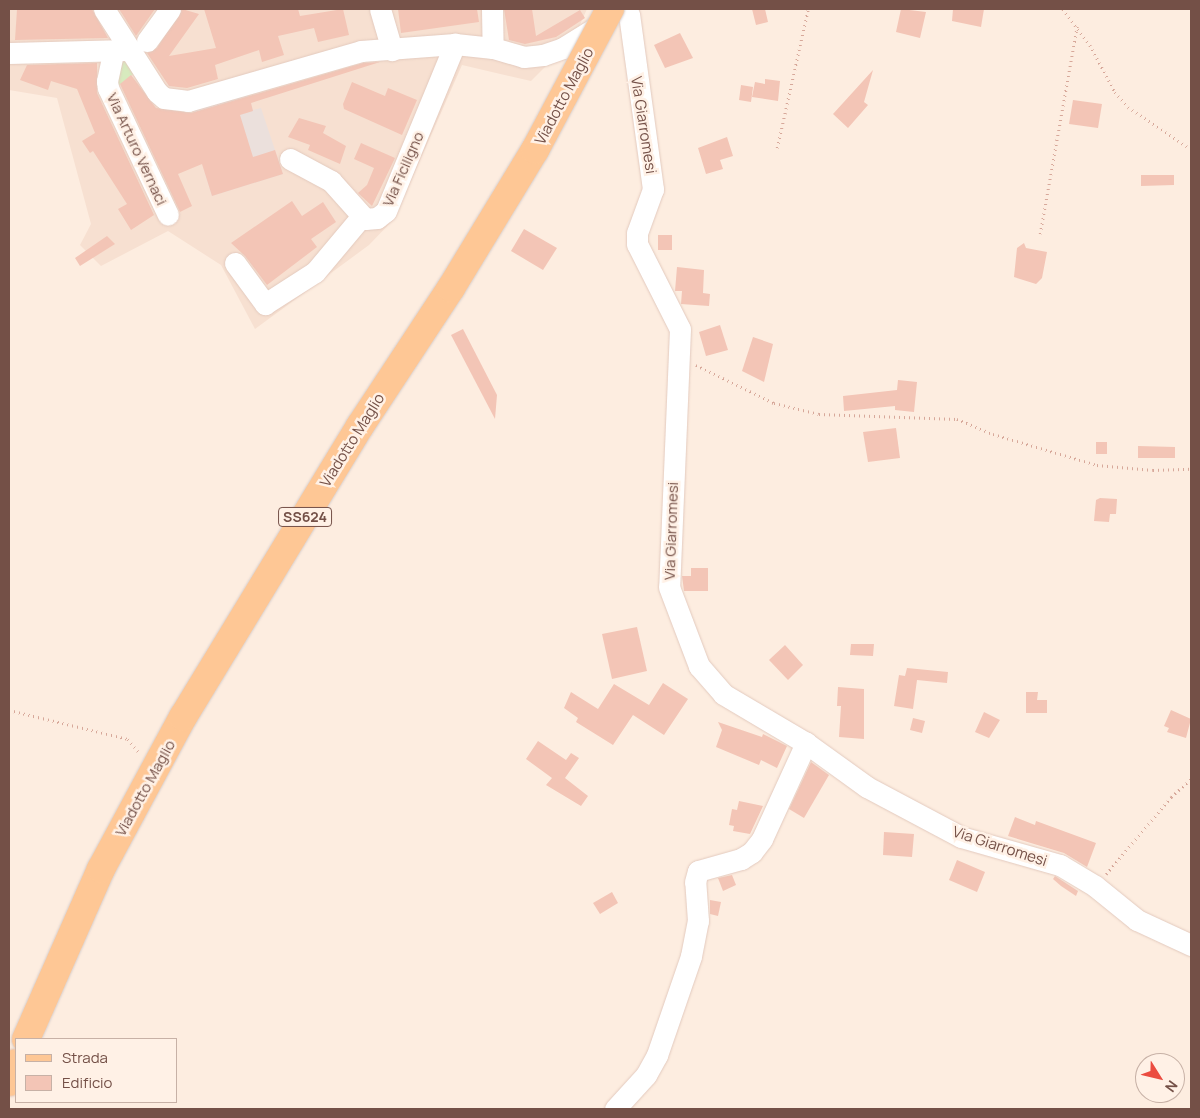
<!DOCTYPE html>
<html>
<head>
<meta charset="utf-8">
<style>
  body { margin:0 }
  #map { position:relative; width:1200px; height:1118px; overflow:hidden; background:#fdede0; font-family:Manrope,sans-serif }
  div>[style] { position:absolute }
  [style*='--x'] { left:calc(var(--x)*1px); top:calc(var(--y)*1px); width:calc(var(--w)*1px); rotate:calc(var(--a)*1deg) }
  .residential>* { inset:0; background:#f7e0d1 }
  .industrial>* { inset:0; background:#ebe0dc }
  .green>* { inset:0; background:#d7eabe }
  .building>* { inset:0; background:#f3c5b6 }
  .path>* { height:2.5px; margin-top:-1.25px; transform-origin:0; background:repeating-linear-gradient(90deg,#d7a89a 0 1px,transparent 0 5px) }
  .roads { filter:drop-shadow(0 0 1px #e3cabe) drop-shadow(0 0 1px #e3cabe) }
  .minor>* { height:21px; margin:-10.5px; padding:0 10.5px; transform-origin:10.5px; border-radius:10.5px; background:#fff }
  .major>* { height:28px; margin:-14px; padding:0 14px; transform-origin:14px; border-radius:14px; background:#fec795 }
  .bridges { filter:drop-shadow(0 0 1px #d8cecb) drop-shadow(0 0 1px #d8cecb) }
  .major-bridge>* { height:28px; margin:-14px; padding:0 14px; transform-origin:14px; border-radius:14px; background:#fec795 }
  span { translate:-50% -50%; white-space:nowrap; text-align:center; line-height:1.15; -webkit-text-stroke:5px #fff1e6; paint-order:stroke }
  .shield-label span { padding:1px 4px; background:#fff1e6; border:1px solid; border-radius:4px; -webkit-text-stroke-width:0 }
  .shield-label { font-size:14px; color:#745047; font-weight:700 }
  .street-label { font-size:15px; color:#745047 }
  .frame { position:absolute; inset:0; border:10px solid #745047; pointer-events:none }
  .legend { position:absolute; left:15px; top:1038px; width:162px; height:65px; box-sizing:border-box; background:#fff1e6; border:1px solid #c7b1a6; margin:0; padding:6px 9px; list-style:none; font-size:15px; color:#745047 }
  .legend li { display:flex; align-items:center; gap:10px; height:25px }
  .legend b { width:25px; border:1px solid #c7b1a6 }
  .north { position:absolute; left:1135px; top:1053px; width:50px; height:50px; box-sizing:border-box; background:#fff1e6; border:1px solid #c7b1a6; border-radius:50%; rotate:126deg; font-size:14px; font-weight:700; line-height:20px; text-align:center; color:#745047 }
  .north::after { content:''; display:block; margin:auto; width:18px; height:22px; background:#eb4c40; clip-path:polygon(50% 0,100% 100%,50% 72%,0 100%) }
</style>
</head>
<body>
<div id="map">
  <div class="residential">
    <div style="clip-path:polygon(9px 9px,587px 9px,574px 38px,531px 81px,462px 65px,394px 219px,369px 245px,255px 329px,221px 265px,168px 231px,101px 266px,80px 245px,91px 224px,57px 98px,9px 90px)"></div>
  </div>
  <div class="industrial">
    <div style="clip-path:polygon(247px 93px,253px 110px,261px 108px,283px 174px,212px 196px,205px 174px,203px 136px,194px 110px)"></div>
  </div>
  <div class="green">
    <div style="clip-path:polygon(120px 59px,128px 60px,136px 72px,118px 86px,114px 78px)"></div>
  </div>
  <div class="building">
    <div style="clip-path:polygon(17px 9px,92px 9px,108px 38px,15px 40px)"></div>
    <div style="clip-path:polygon(119px 9px,155px 9px,136px 36px)"></div>
    <div style="clip-path:polygon(182px 9px,199px 14px,169px 56px,216px 48px,204px 9px,298px 9px,300px 16px,343px 9px,349px 35px,318px 42px,314px 28px,278px 36px,284px 55px,262px 62px,259px 50px,215px 65px,218px 79px,187px 88px,169px 86px,147px 53px,157px 48px)"></div>
    <div style="clip-path:polygon(398px 9px,477px 9px,479px 22px,401px 33px)"></div>
    <div style="clip-path:polygon(504px 9px,532px 9px,536px 36px,580px 10px,585px 18px,556px 37px,525px 44px,509px 40px)"></div>
    <div style="clip-path:polygon(752px 9px,765px 9px,768px 22px,756px 25px)"></div>
    <div style="clip-path:polygon(901px 9px,926px 12px,920px 38px,896px 32px)"></div>
    <div style="clip-path:polygon(953px 9px,984px 9px,981px 27px,952px 21px)"></div>
    <div style="clip-path:polygon(680px 33px,693px 58px,665px 68px,654px 45px)"></div>
    <div style="clip-path:polygon(380px 62px,251px 103px,253px 111px,240px 115px,253px 157px,275px 150px,283px 174px,212px 196px,202px 164px,178px 174px,192px 206px,180px 212px,120px 84px,131px 75px,156px 108px,191px 113px,363px 63px)"></div>
    <div style="clip-path:polygon(97px 63px,97px 93px,154px 215px,131px 230px,118px 209px,127px 204px,93px 151px,90px 153px,82px 141px,95px 133px,77px 89px,51px 81px,48px 90px,20px 80px,27px 65px)"></div>
    <div style="clip-path:polygon(873px 70px,864px 102px,868px 105px,848px 128px,833px 114px)"></div>
    <div style="clip-path:polygon(765px 79px,780px 81px,778px 101px,752px 97px,755px 82px,765px 84px)"></div>
    <div style="clip-path:polygon(352px 82px,385px 96px,388px 88px,417px 100px,402px 135px,344px 109px,343px 104px)"></div>
    <div style="clip-path:polygon(741px 85px,753px 87px,751px 102px,739px 100px)"></div>
    <div style="clip-path:polygon(1073px 100px,1102px 104px,1098px 128px,1069px 124px)"></div>
    <div style="clip-path:polygon(299px 118px,326px 126px,323px 133px,346px 146px,340px 164px,308px 150px,310px 145px,288px 137px)"></div>
    <div style="clip-path:polygon(727px 137px,733px 156px,720px 160px,723px 169px,706px 174px,698px 148px)"></div>
    <div style="clip-path:polygon(361px 143px,395px 158px,372px 206px,358px 193px,367px 185px,374px 168px,354px 159px)"></div>
    <div style="clip-path:polygon(1141px 175px,1174px 175px,1174px 185px,1141px 186px)"></div>
    <div style="clip-path:polygon(292px 201px,302px 216px,323px 202px,336px 222px,311px 239px,317px 247px,267px 285px,245px 256px,231px 243px)"></div>
    <div style="clip-path:polygon(524px 229px,557px 248px,543px 270px,511px 251px)"></div>
    <div style="clip-path:polygon(658px 235px,672px 235px,672px 250px,658px 250px)"></div>
    <div style="clip-path:polygon(107px 236px,115px 244px,80px 266px,75px 258px)"></div>
    <div style="clip-path:polygon(1024px 243px,1026px 248px,1047px 252px,1042px 278px,1036px 284px,1014px 277px,1017px 248px)"></div>
    <div style="clip-path:polygon(677px 267px,704px 270px,703px 293px,710px 294px,709px 306px,681px 304px,682px 291px,675px 291px)"></div>
    <div style="clip-path:polygon(720px 325px,728px 350px,706px 356px,699px 332px)"></div>
    <div style="clip-path:polygon(463px 329px,497px 395px,495px 419px,451px 335px)"></div>
    <div style="clip-path:polygon(753px 337px,773px 344px,764px 382px,742px 371px)"></div>
    <div style="clip-path:polygon(898px 380px,917px 382px,914px 412px,895px 410px,895px 406px,844px 411px,843px 396px,897px 390px)"></div>
    <div style="clip-path:polygon(896px 428px,900px 458px,868px 462px,863px 432px)"></div>
    <div style="clip-path:polygon(1096px 442px,1107px 442px,1107px 454px,1096px 454px)"></div>
    <div style="clip-path:polygon(1138px 446px,1175px 447px,1175px 458px,1138px 458px)"></div>
    <div style="clip-path:polygon(1100px 498px,1117px 499px,1116px 514px,1110px 514px,1109px 522px,1094px 521px,1096px 500px)"></div>
    <div style="clip-path:polygon(691px 568px,708px 568px,708px 591px,684px 591px,682px 576px,691px 576px)"></div>
    <div style="clip-path:polygon(637px 627px,647px 671px,612px 679px,602px 634px)"></div>
    <div style="clip-path:polygon(851px 644px,874px 644px,873px 656px,850px 655px)"></div>
    <div style="clip-path:polygon(785px 645px,803px 665px,788px 680px,769px 660px)"></div>
    <div style="clip-path:polygon(907px 668px,948px 672px,947px 683px,917px 680px,913px 709px,894px 706px,899px 675px,905px 676px)"></div>
    <div style="clip-path:polygon(663px 683px,688px 699px,664px 735px,633px 715px,613px 745px,576px 722px,578px 718px,564px 708px,571px 692px,598px 709px,614px 684px,649px 705px)"></div>
    <div style="clip-path:polygon(838px 687px,864px 689px,864px 739px,839px 737px,841px 706px,837px 706px)"></div>
    <div style="clip-path:polygon(1026px 692px,1038px 692px,1037px 700px,1047px 700px,1047px 713px,1026px 713px)"></div>
    <div style="clip-path:polygon(1171px 710px,1191px 719px,1186px 738px,1167px 732px,1169px 728px,1164px 726px)"></div>
    <div style="clip-path:polygon(984px 712px,1000px 720px,989px 738px,975px 732px)"></div>
    <div style="clip-path:polygon(913px 718px,925px 721px,922px 733px,910px 730px)"></div>
    <div style="clip-path:polygon(718px 722px,762px 737px,763px 734px,787px 746px,777px 768px,761px 760px,759px 765px,716px 747px,722px 730px)"></div>
    <div style="clip-path:polygon(538px 741px,566px 760px,571px 753px,579px 758px,565px 778px,588px 796px,581px 806px,546px 785px,552px 778px,526px 759px)"></div>
    <div style="clip-path:polygon(811px 762px,829px 775px,804px 818px,789px 809px)"></div>
    <div style="clip-path:polygon(739px 801px,763px 806px,750px 834px,733px 831px,734px 826px,729px 825px,732px 809px,737px 810px)"></div>
    <div style="clip-path:polygon(1015px 817px,1035px 825px,1036px 821px,1096px 843px,1087px 867px,1064px 853px,1008px 836px)"></div>
    <div style="clip-path:polygon(884px 832px,914px 834px,912px 857px,883px 855px)"></div>
    <div style="clip-path:polygon(957px 860px,985px 872px,977px 892px,949px 880px)"></div>
    <div style="clip-path:polygon(732px 875px,736px 885px,723px 891px,718px 878px)"></div>
    <div style="clip-path:polygon(1055px 876px,1078px 891px,1076px 896px,1061px 886px,1053px 879px)"></div>
    <div style="clip-path:polygon(612px 892px,618px 903px,600px 914px,593px 903px)"></div>
    <div style="clip-path:polygon(710px 900px,721px 902px,718px 916px,710px 914px)"></div>
  </div>
  <div class="path">
    <div style="--x:1063;--y:9;--w:45;--a:53.1"></div>
    <div style="--x:1090;--y:45;--w:53;--a:62"></div>
    <div style="--x:1115;--y:92;--w:20;--a:49"></div>
    <div style="--x:1128;--y:107;--w:72;--a:33.7"></div>
    <div style="--x:777;--y:148;--w:142;--a:-77.4"></div>
    <div style="--x:1040;--y:234;--w:211;--a:-79.9"></div>
    <div style="--x:696;--y:365;--w:87;--a:26"></div>
    <div style="--x:774;--y:403;--w:46;--a:13.7"></div>
    <div style="--x:819;--y:414;--w:138;--a:2.1"></div>
    <div style="--x:957;--y:419;--w:39;--a:23"></div>
    <div style="--x:993;--y:434;--w:109;--a:16.6"></div>
    <div style="--x:1097;--y:465;--w:56;--a:5.1"></div>
    <div style="--x:1153;--y:470;--w:38;--a:-2"></div>
    <div style="--x:9;--y:710;--w:122;--a:13.7"></div>
    <div style="--x:128;--y:739;--w:19;--a:51"></div>
    <div style="--x:1106;--y:874;--w:101;--a:-49.8"></div>
    <div style="--x:1171;--y:797;--w:27;--a:-42"></div>
  </div>
  <div class="roads">
    <div class="minor">
      <div style="--x:104;--y:9;--w:98;--a:57.4"></div>
      <div style="--x:157;--y:92;--w:9;--a:41"></div>
      <div style="--x:164;--y:98;--w:24;--a:7"></div>
      <div style="--x:188;--y:101;--w:180;--a:-16.1"></div>
      <div style="--x:361;--y:51;--w:94;--a:-4.3"></div>
      <div style="--x:455;--y:44;--w:38;--a:6"></div>
      <div style="--x:493;--y:48;--w:32;--a:16"></div>
      <div style="--x:524;--y:57;--w:19;--a:-6"></div>
      <div style="--x:543;--y:55;--w:21;--a:-19"></div>
      <div style="--x:563;--y:48;--w:47;--a:-32"></div>
      <div style="--x:380;--y:9;--w:43;--a:73.7"></div>
      <div style="--x:492;--y:9;--w:39;--a:89"></div>
      <div style="--x:629;--y:14;--w:177;--a:82.2"></div>
      <div style="--x:653;--y:189;--w:47;--a:110"></div>
      <div style="--x:637;--y:233;--w:11;--a:90"></div>
      <div style="--x:637;--y:244;--w:95;--a:63.2"></div>
      <div style="--x:680;--y:329;--w:258;--a:92.4"></div>
      <div style="--x:669;--y:587;--w:85;--a:69.2"></div>
      <div style="--x:699;--y:666;--w:37;--a:49"></div>
      <div style="--x:723;--y:694;--w:96;--a:30.6"></div>
      <div style="--x:806;--y:743;--w:75;--a:35.8"></div>
      <div style="--x:867;--y:787;--w:106;--a:28"></div>
      <div style="--x:961;--y:837;--w:103;--a:15.8"></div>
      <div style="--x:1060;--y:865;--w:41;--a:31"></div>
      <div style="--x:1095;--y:886;--w:54;--a:39"></div>
      <div style="--x:1137;--y:920;--w:60;--a:24.8"></div>
      <div style="--x:147;--y:41;--w:39;--a:-54"></div>
      <div style="--x:9;--y:53;--w:118;--a:-1.5"></div>
      <div style="--x:113;--y:53;--w:29;--a:102"></div>
      <div style="--x:107;--y:81;--w:7;--a:82"></div>
      <div style="--x:108;--y:88;--w:140;--a:64.7"></div>
      <div style="--x:290;--y:159;--w:47;--a:28.2"></div>
      <div style="--x:331;--y:181;--w:51;--a:48.2"></div>
      <div style="--x:365;--y:219;--w:12;--a:-5"></div>
      <div style="--x:377;--y:218;--w:11;--a:-38"></div>
      <div style="--x:386;--y:211;--w:181;--a:-67.6"></div>
      <div style="--x:235;--y:263;--w:51;--a:53.8"></div>
      <div style="--x:265;--y:304;--w:59;--a:-32.6"></div>
      <div style="--x:315;--y:272;--w:73;--a:-50"></div>
      <div style="--x:615;--y:1109;--w:46;--a:-47.6"></div>
      <div style="--x:646;--y:1075;--w:23;--a:-61"></div>
      <div style="--x:657;--y:1055;--w:105;--a:-71"></div>
      <div style="--x:691;--y:956;--w:36;--a:-79"></div>
      <div style="--x:698;--y:921;--w:39;--a:-94"></div>
      <div style="--x:695;--y:882;--w:11;--a:-75"></div>
      <div style="--x:698;--y:871;--w:45;--a:-15.6"></div>
      <div style="--x:741;--y:859;--w:13;--a:-32"></div>
      <div style="--x:752;--y:852;--w:16;--a:-52"></div>
      <div style="--x:762;--y:839;--w:106;--a:-65.4"></div>
    </div>
    <div class="major">
      <div style="--x:9;--y:1082;--w:20;--a:-70"></div>
    </div>
  </div>
  <div class="bridges">
    <div class="major-bridge">
      <div style="--x:26;--y:1039;--w:186;--a:-66.2"></div>
      <div style="--x:101;--y:869;--w:173;--a:-61.7"></div>
      <div style="--x:183;--y:717;--w:341;--a:-58.7"></div>
      <div style="--x:360;--y:426;--w:165;--a:-56.6"></div>
      <div style="--x:451;--y:288;--w:162;--a:-58.7"></div>
      <div style="--x:535;--y:150;--w:160;--a:-62"></div>
    </div>
  </div>
  <div class="shield-label">
    <span style="left:305px;top:517px">SS624</span>
  </div>
  <div class="street-label">
    <span style="left:564px;top:96px;rotate:-62deg">Viadotto Maglio</span>
    <span style="left:644px;top:125px;rotate:81deg">Via Giarromesi</span>
    <span style="left:137px;top:149px;rotate:65deg">Via Arturo Vernaci</span>
    <span style="left:403px;top:169px;rotate:-66deg">Via Ficiligno</span>
    <span style="left:352px;top:440px;rotate:-58deg">Viadotto Maglio</span>
    <span style="left:671px;top:531px;rotate:-88deg">Via Giarromesi</span>
    <span style="left:145px;top:788px;rotate:-61deg">Viadotto Maglio</span>
    <span style="left:1000px;top:846px;rotate:18deg">Via Giarromesi</span>
  </div>
  <div class="frame"></div>
  <ul class="legend">
  <li><b style="height:6px;background:#fec795"></b>Strada</li>
  <li><b style="height:14px;background:#f3c5b6"></b>Edificio</li>
  </ul>
  <div class="north">N</div>
</div>
</body>
</html>
